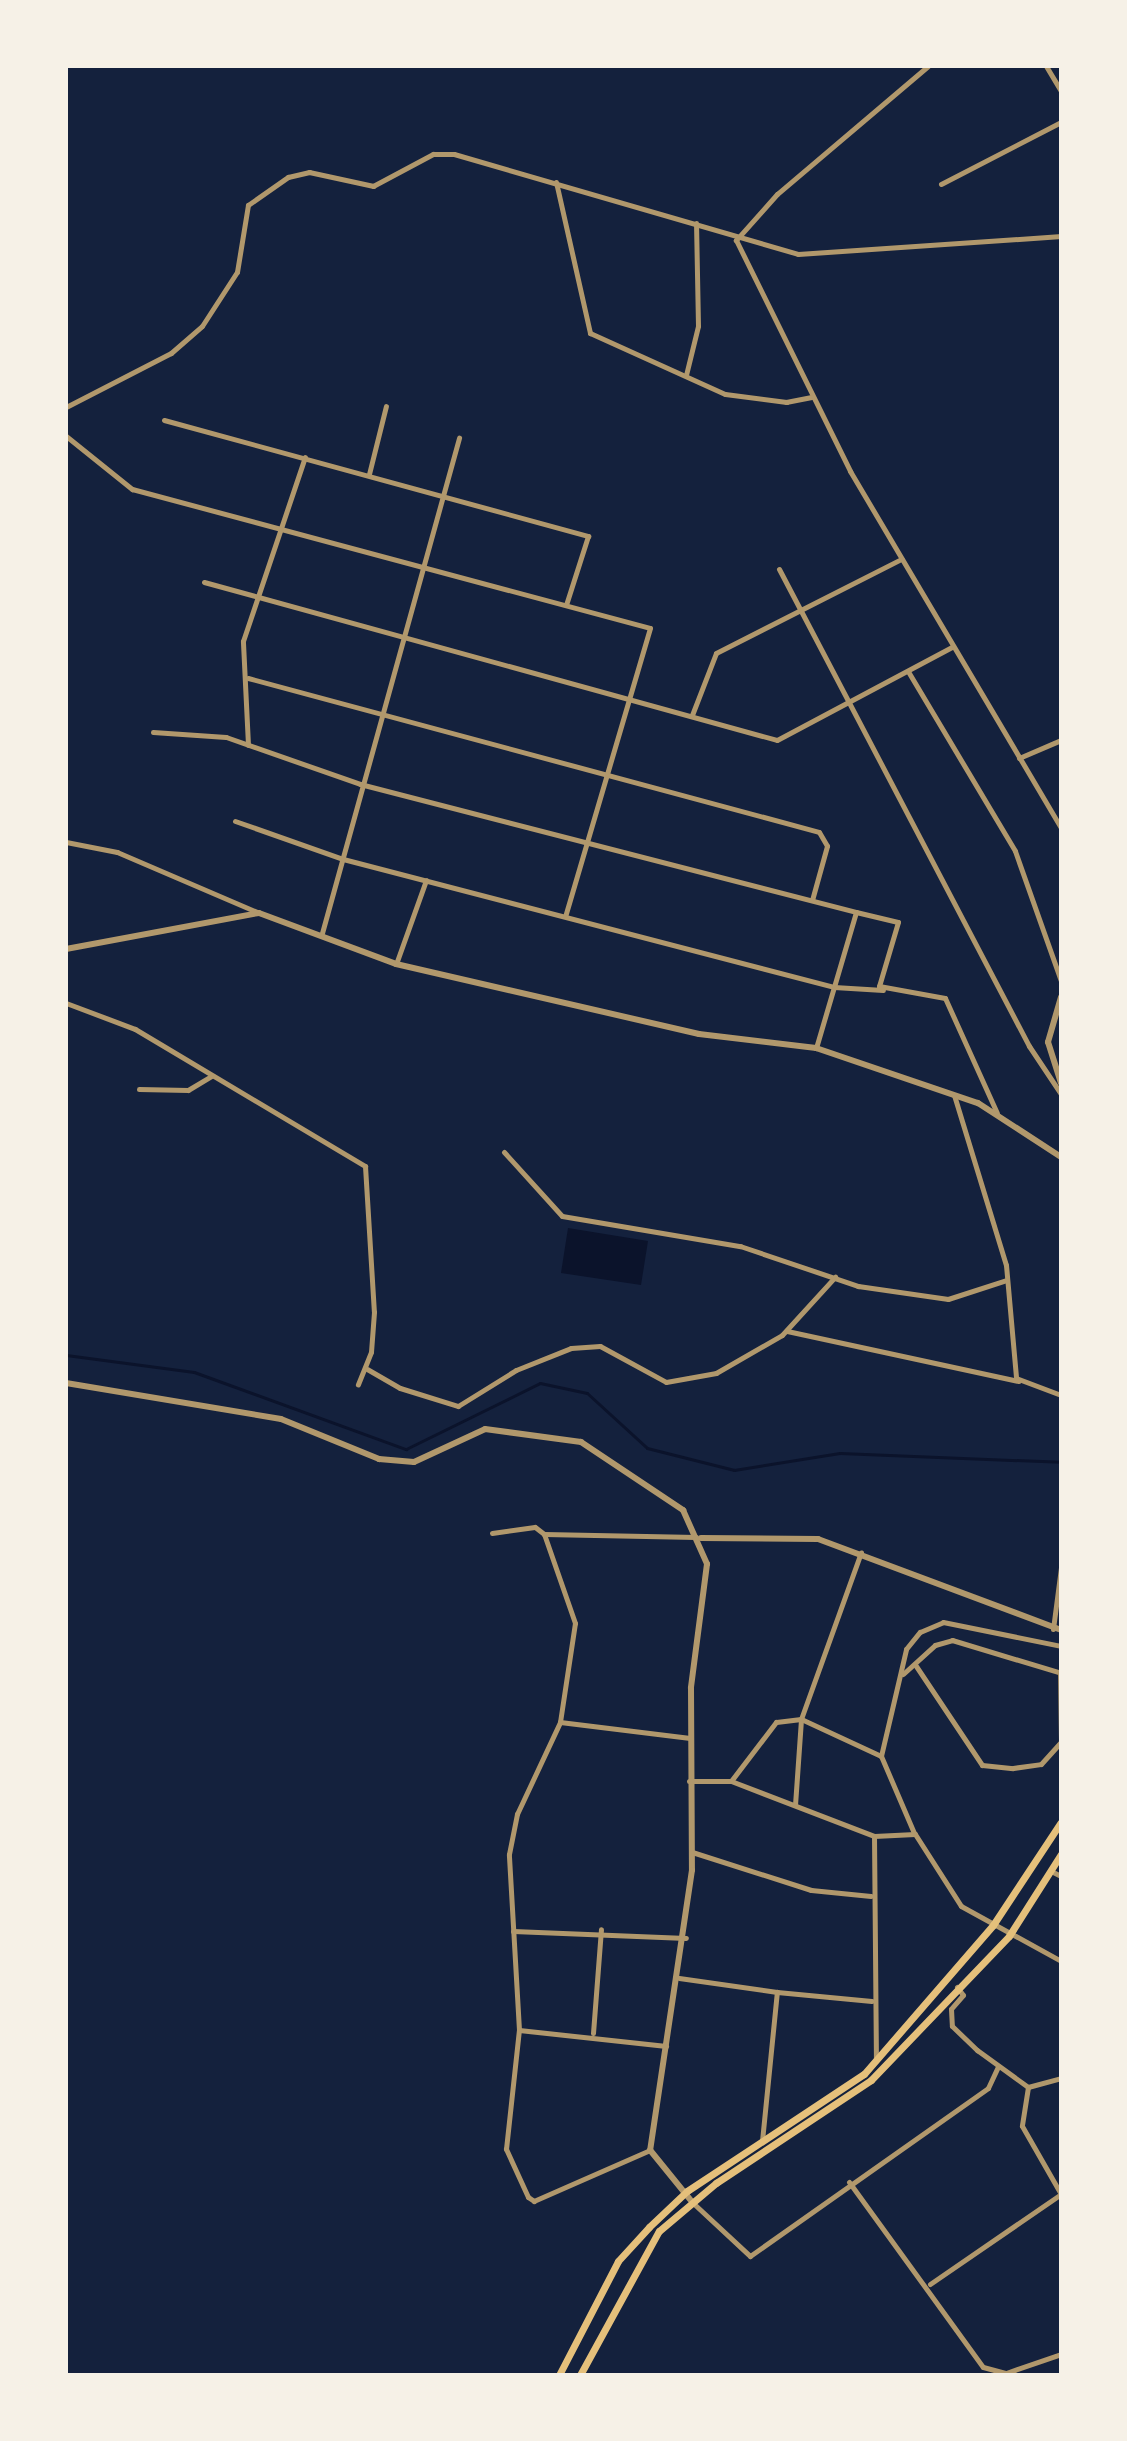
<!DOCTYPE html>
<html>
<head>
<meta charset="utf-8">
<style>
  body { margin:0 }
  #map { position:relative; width:1127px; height:2441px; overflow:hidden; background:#14213d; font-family:Figtree,sans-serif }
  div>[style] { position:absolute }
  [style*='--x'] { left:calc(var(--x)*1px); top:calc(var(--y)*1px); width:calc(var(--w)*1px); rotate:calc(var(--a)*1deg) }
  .water>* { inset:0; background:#0b132b }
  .stream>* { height:3px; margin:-1.5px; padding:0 1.5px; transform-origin:1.5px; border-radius:1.5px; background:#0b132b }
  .minor>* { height:5px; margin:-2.5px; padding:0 2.5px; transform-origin:2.5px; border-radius:2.5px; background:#b1986c }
  .tertiary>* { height:6px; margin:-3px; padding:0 3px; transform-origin:3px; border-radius:3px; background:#b1986c }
  .secondary>* { height:7px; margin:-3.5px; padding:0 3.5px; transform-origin:3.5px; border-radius:3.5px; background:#e5c07b }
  span { translate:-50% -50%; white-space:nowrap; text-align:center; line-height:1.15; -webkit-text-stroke:8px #f6f1e7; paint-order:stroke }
  .frame { position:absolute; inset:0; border:68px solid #f6f1e7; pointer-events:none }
</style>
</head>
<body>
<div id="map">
  <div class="water">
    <div style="clip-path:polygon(568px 1228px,648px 1241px,641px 1285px,561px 1273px)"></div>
  </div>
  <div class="stream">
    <div style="--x:66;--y:1355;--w:129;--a:7.6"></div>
    <div style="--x:194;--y:1372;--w:226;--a:20"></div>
    <div style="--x:406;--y:1449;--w:149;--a:-26.2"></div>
    <div style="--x:540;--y:1383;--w:48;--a:12"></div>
    <div style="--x:587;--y:1393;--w:81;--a:42.5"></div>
    <div style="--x:647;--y:1448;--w:90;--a:14.2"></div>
    <div style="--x:734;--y:1470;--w:107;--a:-9.1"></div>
    <div style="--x:840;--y:1453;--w:221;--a:2.3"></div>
  </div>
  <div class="minor">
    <div style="--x:928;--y:66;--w:198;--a:139.7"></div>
    <div style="--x:777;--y:194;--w:62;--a:131.7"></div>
    <div style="--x:736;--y:240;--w:258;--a:63.7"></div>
    <div style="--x:850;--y:471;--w:415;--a:59.4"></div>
    <div style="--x:1046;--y:66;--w:29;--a:59"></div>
    <div style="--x:556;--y:182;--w:155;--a:77.3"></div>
    <div style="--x:590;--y:333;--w:148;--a:24.3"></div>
    <div style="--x:725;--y:394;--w:62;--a:7.5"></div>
    <div style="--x:786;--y:402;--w:26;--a:-11"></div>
    <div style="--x:941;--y:184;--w:135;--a:-27.3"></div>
    <div style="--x:686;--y:375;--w:50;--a:-76.2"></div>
    <div style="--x:698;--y:326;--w:103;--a:-91.1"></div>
    <div style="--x:66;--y:407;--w:118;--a:-27.2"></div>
    <div style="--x:171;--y:353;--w:41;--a:-41.1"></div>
    <div style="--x:202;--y:326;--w:64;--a:-57.1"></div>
    <div style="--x:237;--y:272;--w:68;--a:-80.7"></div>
    <div style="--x:248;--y:205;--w:49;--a:-35"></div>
    <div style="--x:288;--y:177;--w:22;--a:-13"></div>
    <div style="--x:309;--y:172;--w:66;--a:12.3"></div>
    <div style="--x:373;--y:186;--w:68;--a:-28.1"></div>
    <div style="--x:433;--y:154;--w:21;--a:0"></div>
    <div style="--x:454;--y:154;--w:358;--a:16.2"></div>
    <div style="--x:798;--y:254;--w:264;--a:-3.9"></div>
    <div style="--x:164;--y:420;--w:440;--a:15.3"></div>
    <div style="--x:588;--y:536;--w:72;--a:107.7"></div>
    <div style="--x:66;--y:436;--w:85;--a:38.8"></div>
    <div style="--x:132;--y:489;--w:536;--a:15.02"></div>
    <div style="--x:650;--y:628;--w:300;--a:106.4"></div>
    <div style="--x:369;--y:474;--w:70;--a:-76"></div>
    <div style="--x:779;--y:569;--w:539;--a:62.34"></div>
    <div style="--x:1029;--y:1046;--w:58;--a:56.3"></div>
    <div style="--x:204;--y:582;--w:594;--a:15.42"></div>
    <div style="--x:777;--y:740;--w:198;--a:-28"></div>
    <div style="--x:909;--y:673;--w:207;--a:59.2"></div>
    <div style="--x:1015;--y:851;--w:138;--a:70.5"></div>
    <div style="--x:248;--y:678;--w:591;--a:15.09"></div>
    <div style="--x:819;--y:832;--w:16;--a:60"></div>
    <div style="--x:827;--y:846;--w:56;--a:105.5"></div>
    <div style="--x:692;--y:715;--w:66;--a:-68.8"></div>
    <div style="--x:716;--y:653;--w:208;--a:-26.9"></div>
    <div style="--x:153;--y:732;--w:73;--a:3.9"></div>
    <div style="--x:226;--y:737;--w:142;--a:19.3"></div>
    <div style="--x:360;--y:784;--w:512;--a:14.47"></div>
    <div style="--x:856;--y:912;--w:142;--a:106.4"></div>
    <div style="--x:248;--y:745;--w:104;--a:-92.8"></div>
    <div style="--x:243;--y:641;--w:194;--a:-71.4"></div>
    <div style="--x:1019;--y:758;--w:46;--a:-23.2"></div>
    <div style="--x:235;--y:821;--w:114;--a:19.4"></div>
    <div style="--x:343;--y:859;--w:507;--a:14.61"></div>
    <div style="--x:834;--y:987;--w:49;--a:3.5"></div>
    <div style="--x:66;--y:842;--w:52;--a:11.1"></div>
    <div style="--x:117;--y:852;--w:155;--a:23.2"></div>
    <div style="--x:856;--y:912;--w:43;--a:13.4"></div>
    <div style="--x:898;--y:922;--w:67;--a:106.5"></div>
    <div style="--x:879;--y:986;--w:67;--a:10.3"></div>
    <div style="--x:945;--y:998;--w:126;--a:65.7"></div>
    <div style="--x:322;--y:933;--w:514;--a:-74.53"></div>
    <div style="--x:396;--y:964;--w:89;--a:-70.3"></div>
    <div style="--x:66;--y:1003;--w:74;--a:20.6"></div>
    <div style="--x:135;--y:1029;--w:268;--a:30.8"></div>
    <div style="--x:365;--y:1166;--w:146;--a:86.5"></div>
    <div style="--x:374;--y:1312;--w:40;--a:94.3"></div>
    <div style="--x:371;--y:1352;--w:35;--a:112"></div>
    <div style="--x:139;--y:1089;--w:49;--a:1.2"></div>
    <div style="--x:188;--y:1090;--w:27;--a:-31"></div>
    <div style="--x:954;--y:1095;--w:178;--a:73"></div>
    <div style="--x:1006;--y:1265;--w:113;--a:84.9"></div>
    <div style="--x:1016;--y:1378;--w:48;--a:20.7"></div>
    <div style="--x:504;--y:1152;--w:86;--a:47.8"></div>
    <div style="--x:562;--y:1216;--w:181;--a:9.6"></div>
    <div style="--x:740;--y:1246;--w:125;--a:18.7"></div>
    <div style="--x:858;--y:1286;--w:91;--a:8.2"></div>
    <div style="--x:948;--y:1299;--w:62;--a:-17.9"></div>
    <div style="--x:787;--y:1331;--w:237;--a:12.2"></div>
    <div style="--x:367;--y:1369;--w:38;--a:30"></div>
    <div style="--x:400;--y:1388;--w:61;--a:17.2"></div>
    <div style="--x:458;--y:1406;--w:68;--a:-31.8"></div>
    <div style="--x:516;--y:1370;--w:59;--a:-21.8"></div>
    <div style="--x:571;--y:1348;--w:29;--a:-4"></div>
    <div style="--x:600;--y:1346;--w:75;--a:28.6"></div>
    <div style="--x:666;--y:1382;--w:51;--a:-10.2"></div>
    <div style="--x:716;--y:1373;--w:76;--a:-29.9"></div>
    <div style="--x:782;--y:1335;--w:79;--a:-47.6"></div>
    <div style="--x:492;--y:1533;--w:43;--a:-7.9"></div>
    <div style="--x:535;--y:1527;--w:11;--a:38"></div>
    <div style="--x:1053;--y:1629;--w:63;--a:-82.6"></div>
    <div style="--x:916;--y:1666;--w:119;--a:56.3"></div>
    <div style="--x:982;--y:1765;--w:31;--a:6"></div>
    <div style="--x:1013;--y:1768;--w:28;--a:-8"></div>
    <div style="--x:1041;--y:1764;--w:30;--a:-48"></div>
    <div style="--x:1061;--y:1742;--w:70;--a:-90.8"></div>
    <div style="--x:903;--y:1674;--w:43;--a:-42.2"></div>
    <div style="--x:935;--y:1645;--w:18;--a:-16"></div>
    <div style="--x:952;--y:1640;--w:114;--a:16.8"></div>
    <div style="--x:560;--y:1722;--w:131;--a:7"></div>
    <div style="--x:881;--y:1756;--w:88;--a:-155.2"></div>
    <div style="--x:801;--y:1719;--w:25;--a:173"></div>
    <div style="--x:776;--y:1722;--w:74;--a:127.3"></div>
    <div style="--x:731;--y:1781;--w:153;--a:21"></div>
    <div style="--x:874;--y:1836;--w:41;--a:-2.8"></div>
    <div style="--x:915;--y:1834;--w:85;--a:57.4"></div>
    <div style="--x:961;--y:1906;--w:114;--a:28.8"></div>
    <div style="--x:689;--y:1781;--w:42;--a:0"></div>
    <div style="--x:795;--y:1805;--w:86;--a:-86"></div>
    <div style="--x:801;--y:1719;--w:177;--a:-70.2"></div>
    <div style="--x:914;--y:1833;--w:84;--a:-113.2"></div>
    <div style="--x:881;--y:1756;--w:110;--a:-76.8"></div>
    <div style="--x:906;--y:1649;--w:22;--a:-51"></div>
    <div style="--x:920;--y:1632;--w:25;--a:-23"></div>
    <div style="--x:943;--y:1622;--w:120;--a:11.5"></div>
    <div style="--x:874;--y:1836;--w:224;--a:89.5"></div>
    <div style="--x:692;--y:1852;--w:125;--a:17.7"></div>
    <div style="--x:811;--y:1890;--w:60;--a:5.7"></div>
    <div style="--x:1051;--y:1871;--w:11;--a:27"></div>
    <div style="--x:513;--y:1931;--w:173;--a:2.3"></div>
    <div style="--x:679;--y:1978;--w:99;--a:8.1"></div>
    <div style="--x:957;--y:1987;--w:10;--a:53"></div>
    <div style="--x:963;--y:1995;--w:18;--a:131"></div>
    <div style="--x:951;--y:2009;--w:17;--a:87"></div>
    <div style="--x:952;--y:2026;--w:35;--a:44"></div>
    <div style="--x:977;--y:2050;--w:63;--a:36"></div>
    <div style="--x:1028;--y:2087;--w:34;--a:-15"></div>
    <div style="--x:519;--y:2030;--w:176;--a:-93.3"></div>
    <div style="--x:509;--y:1854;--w:41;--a:-78.7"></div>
    <div style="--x:517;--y:1814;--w:102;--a:-64.9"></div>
    <div style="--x:560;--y:1722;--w:100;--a:-81.4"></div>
    <div style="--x:575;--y:1623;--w:94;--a:-109.2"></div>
    <div style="--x:544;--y:1534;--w:152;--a:1.1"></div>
    <div style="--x:593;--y:2033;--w:104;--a:-85.6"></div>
    <div style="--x:1028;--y:2087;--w:39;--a:99"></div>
    <div style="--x:1022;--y:2126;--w:78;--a:60.2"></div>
    <div style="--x:762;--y:2141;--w:150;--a:-84.3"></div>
    <div style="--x:777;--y:1992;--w:95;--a:5.4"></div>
    <div style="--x:650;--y:2150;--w:127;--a:156.3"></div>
    <div style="--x:534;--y:2201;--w:7;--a:-146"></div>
    <div style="--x:528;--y:2197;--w:53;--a:-114.6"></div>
    <div style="--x:506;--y:2149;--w:120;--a:-83.8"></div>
    <div style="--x:519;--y:2030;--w:148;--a:6.2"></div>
    <div style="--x:849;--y:2182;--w:228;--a:54.1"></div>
    <div style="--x:983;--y:2367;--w:24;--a:15"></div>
    <div style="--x:1006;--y:2373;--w:58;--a:-19.1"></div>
    <div style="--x:693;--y:2203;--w:78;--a:42.9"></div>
    <div style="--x:750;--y:2256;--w:291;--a:-35.2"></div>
    <div style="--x:988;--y:2088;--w:23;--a:-65"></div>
    <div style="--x:930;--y:2284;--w:159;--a:-34.5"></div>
  </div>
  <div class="tertiary">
    <div style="--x:66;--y:949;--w:196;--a:-10.6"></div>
    <div style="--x:259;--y:913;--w:146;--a:20.4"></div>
    <div style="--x:396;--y:964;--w:311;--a:13"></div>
    <div style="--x:699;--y:1034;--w:118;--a:6.8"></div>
    <div style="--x:816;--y:1048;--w:171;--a:18.8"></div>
    <div style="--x:978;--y:1103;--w:99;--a:33"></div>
    <div style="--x:1061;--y:997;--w:47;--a:106.1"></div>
    <div style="--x:1048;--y:1042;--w:43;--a:72.4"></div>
    <div style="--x:66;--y:1383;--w:218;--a:9.5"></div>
    <div style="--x:281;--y:1419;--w:106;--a:22.2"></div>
    <div style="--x:379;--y:1459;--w:35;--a:5"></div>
    <div style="--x:414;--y:1462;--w:78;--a:-24.9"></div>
    <div style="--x:485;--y:1429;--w:97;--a:7.7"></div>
    <div style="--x:581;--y:1442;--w:123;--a:33.7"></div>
    <div style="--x:683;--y:1510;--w:59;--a:66"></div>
    <div style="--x:707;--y:1564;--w:125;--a:97.4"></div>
    <div style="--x:691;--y:1688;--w:182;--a:89.7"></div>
    <div style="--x:692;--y:1870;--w:283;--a:98.5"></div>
    <div style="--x:650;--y:2150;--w:68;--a:50.9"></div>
    <div style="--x:701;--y:1538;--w:117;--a:0.5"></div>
    <div style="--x:818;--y:1539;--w:259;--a:20.5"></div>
  </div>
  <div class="secondary">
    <div style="--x:559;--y:2375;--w:128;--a:-62.6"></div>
    <div style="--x:618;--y:2261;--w:46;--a:-47.6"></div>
    <div style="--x:649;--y:2227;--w:52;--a:-43.5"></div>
    <div style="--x:687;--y:2191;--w:212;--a:-33.5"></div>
    <div style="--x:864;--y:2074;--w:197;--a:-49.1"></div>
    <div style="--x:993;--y:1925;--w:123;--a:-56.6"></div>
    <div style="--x:580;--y:2375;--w:164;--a:-61.3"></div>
    <div style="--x:659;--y:2231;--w:75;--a:-40.1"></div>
    <div style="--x:716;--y:2183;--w:186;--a:-33.6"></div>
    <div style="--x:871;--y:2080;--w:199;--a:-46.2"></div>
    <div style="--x:1009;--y:1936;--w:97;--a:-57.6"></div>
  </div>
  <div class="frame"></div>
</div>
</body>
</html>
